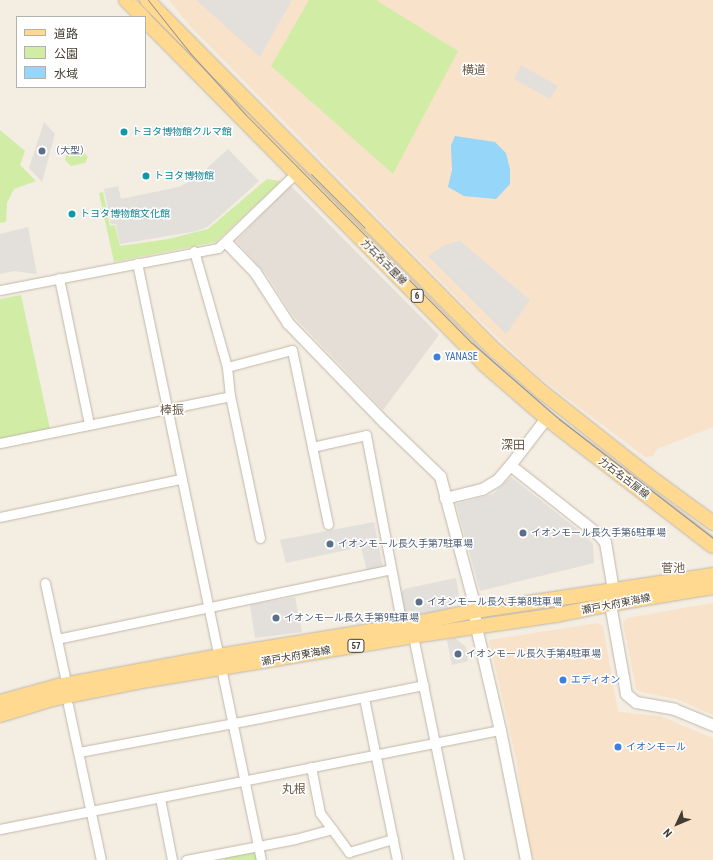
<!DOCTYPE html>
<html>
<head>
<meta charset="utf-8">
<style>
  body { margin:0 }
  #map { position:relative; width:713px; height:860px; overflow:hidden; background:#f3ede2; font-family:"Roboto Condensed","Noto Sans JP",sans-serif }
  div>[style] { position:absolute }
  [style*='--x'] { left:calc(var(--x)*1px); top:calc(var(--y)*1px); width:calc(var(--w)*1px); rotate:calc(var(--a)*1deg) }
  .commercial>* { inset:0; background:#f9e2ca }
  .industrial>* { inset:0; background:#e5ded7 }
  .green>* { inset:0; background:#d1eda5 }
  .parking>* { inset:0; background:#e3dfdb }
  .water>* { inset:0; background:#96d6f8 }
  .roads { filter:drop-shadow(0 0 1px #c2b7a7) drop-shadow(0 0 1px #c2b7a7) }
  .minor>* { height:9px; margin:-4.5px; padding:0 4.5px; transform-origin:4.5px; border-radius:4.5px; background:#fff }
  .tertiary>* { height:11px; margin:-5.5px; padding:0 5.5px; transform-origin:5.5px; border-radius:5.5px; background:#fff }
  .primary>* { height:14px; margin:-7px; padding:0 7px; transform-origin:7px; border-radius:7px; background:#ffd98f }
  .tram>* { height:1px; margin:-0.5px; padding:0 0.5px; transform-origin:0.5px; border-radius:0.5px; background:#949494 }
  .dots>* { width:11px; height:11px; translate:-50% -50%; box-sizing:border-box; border:2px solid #fff; border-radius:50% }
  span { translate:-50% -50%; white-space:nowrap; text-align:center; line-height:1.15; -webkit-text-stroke:3px #fff; paint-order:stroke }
  .shield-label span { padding:1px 3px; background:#fff; border:1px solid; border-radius:3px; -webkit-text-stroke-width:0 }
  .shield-label { font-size:9px; color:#453d32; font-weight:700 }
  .culture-label { font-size:10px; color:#0d838f }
  .left { translate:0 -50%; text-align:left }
  .service-label { font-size:10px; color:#4e5e75 }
  .street-label { font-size:10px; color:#453d32 }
  .shop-label { font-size:10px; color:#366cbe }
  .quarter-label { font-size:12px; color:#695a48 }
  .legend { position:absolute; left:16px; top:16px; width:130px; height:72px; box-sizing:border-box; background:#fff; border:1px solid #b5b1ad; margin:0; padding:5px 7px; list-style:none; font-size:12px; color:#453d32 }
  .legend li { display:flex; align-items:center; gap:8px; height:20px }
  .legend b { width:20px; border:1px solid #b5b1ad }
  .north { position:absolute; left:657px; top:804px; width:40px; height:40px; -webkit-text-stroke:3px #fff; paint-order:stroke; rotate:226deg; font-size:11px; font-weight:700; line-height:16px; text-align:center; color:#453d32 }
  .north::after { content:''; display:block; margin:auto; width:14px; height:18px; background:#453d32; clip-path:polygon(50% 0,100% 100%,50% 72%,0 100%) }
</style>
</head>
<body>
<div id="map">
  <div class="commercial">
    <div style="clip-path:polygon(169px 0,713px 0,713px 427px,657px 449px,653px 456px,645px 457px,540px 378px,472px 313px,189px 25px)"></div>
    <div style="clip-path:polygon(713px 603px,713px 715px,676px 699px,641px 692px,636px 689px,623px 623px,627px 618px)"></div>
    <div style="clip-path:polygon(598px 623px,603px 626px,618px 712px,660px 716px,713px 738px,713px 860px,533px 860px,523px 815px,517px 763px,489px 640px)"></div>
  </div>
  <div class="industrial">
    <div style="clip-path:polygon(290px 185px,439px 335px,383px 410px,293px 316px,266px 274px,236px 241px)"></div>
  </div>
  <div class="green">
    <div style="clip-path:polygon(309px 0,376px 0,458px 51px,393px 174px,271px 66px)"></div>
    <div style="clip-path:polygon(0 130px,25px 151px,20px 165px,36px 181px,14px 189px,7px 203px,6px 222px,0 223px)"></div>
    <div style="clip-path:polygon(69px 145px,77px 145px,88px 157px,85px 163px,71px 166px,65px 160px)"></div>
    <div style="clip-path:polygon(267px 179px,281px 181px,216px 242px,114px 262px,99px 193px,103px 192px,110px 226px,115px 225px,120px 246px,168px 239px,208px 229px)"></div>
    <div style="clip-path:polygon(21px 295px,50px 429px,0 440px,0 299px)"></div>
    <div style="clip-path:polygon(256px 849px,258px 860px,225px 860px,224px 856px)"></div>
  </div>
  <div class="parking">
    <div style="clip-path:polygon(196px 0,292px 0,260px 57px)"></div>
    <div style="clip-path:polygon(521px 65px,558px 86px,550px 99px,514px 79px)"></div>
    <div style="clip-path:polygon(44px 122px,55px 134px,42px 182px,29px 168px)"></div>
    <div style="clip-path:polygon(228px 149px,259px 181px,219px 217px,207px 227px,197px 231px,120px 244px,116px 224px,111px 224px,104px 189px,118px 186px,121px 199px,179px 187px,196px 178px)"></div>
    <div style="clip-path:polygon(28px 227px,37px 274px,14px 271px,0 274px,0 234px)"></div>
    <div style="clip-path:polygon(460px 241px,530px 300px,506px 334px,428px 256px,444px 245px)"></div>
    <div style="clip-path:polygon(511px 477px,586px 536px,593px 544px,594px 563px,480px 591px,456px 504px,493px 494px)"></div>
    <div style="clip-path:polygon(374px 522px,383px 567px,367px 571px,361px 547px,286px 563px,280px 540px)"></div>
    <div style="clip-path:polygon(456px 578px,459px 596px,451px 609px,405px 617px,401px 593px,404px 589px)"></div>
    <div style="clip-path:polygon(295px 597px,302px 632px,255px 638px,250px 605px)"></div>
    <div style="clip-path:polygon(455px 638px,466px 647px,468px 661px,452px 665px,447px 640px)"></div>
  </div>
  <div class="water">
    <div style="clip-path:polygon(455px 136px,495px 142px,506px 153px,510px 169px,510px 184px,496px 199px,464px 196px,448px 187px,452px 170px,451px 145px)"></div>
  </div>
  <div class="roads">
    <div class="minor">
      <div style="--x:194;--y:251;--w:121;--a:74.1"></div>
      <div style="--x:137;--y:263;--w:610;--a:78.27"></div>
      <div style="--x:59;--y:278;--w:149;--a:78.4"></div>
      <div style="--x:0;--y:290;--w:222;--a:-10.9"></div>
      <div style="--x:218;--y:248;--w:107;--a:-43.9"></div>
      <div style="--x:0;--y:443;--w:235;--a:-11.5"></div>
      <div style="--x:312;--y:447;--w:55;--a:-12.5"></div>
      <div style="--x:366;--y:435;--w:194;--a:79.3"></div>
      <div style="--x:0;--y:517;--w:185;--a:-11.9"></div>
      <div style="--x:260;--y:538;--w:145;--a:-101.9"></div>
      <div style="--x:230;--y:396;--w:29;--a:-96"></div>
      <div style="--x:227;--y:367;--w:67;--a:-14.7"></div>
      <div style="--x:292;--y:350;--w:178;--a:78.3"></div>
      <div style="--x:45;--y:583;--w:96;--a:78"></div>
      <div style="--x:413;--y:636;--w:229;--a:78.4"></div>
      <div style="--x:57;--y:639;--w:341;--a:-11.8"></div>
      <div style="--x:364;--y:698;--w:165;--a:78.5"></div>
      <div style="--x:68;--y:705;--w:158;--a:78"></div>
      <div style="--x:79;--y:752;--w:184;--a:-10.6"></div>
      <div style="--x:260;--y:718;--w:167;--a:-11.4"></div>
      <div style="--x:160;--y:798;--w:63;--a:79"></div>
      <div style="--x:0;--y:829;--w:510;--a:-11.2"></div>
      <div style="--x:332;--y:829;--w:29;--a:54"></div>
      <div style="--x:349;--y:852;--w:46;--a:-16.5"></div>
      <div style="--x:186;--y:860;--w:111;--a:-10.9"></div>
      <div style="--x:295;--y:839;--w:38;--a:-15"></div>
      <div style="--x:332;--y:829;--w:20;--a:-127"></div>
      <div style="--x:320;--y:813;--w:47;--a:-101.1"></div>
    </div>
    <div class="tertiary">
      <div style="--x:226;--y:242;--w:42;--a:46"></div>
      <div style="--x:255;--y:272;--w:61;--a:57.1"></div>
      <div style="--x:288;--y:323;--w:138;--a:45.9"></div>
      <div style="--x:384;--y:422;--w:78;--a:44"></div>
      <div style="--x:440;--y:476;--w:128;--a:75.1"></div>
      <div style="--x:473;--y:600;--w:27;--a:84"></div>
      <div style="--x:476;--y:627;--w:106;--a:76.9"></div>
      <div style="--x:500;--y:730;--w:133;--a:78.7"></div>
      <div style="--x:510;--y:465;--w:59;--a:-52.5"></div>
      <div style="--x:445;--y:498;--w:38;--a:-14"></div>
      <div style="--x:482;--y:489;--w:17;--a:-31"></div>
      <div style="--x:497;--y:480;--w:20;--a:-49"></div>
      <div style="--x:510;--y:465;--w:113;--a:38.2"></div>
      <div style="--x:599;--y:535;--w:9;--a:49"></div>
      <div style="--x:605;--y:542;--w:49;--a:80.5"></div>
      <div style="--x:610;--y:604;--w:91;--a:79.9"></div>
      <div style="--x:626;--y:694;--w:13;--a:39"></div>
      <div style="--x:636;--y:702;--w:39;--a:10"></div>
      <div style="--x:674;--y:709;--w:42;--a:22.3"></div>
    </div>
    <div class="primary">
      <div style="--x:126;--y:0;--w:24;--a:45"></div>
      <div style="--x:147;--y:0;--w:496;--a:45.2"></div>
      <div style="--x:497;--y:352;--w:59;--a:41.6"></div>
      <div style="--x:541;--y:391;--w:134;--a:38.3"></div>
      <div style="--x:646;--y:474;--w:83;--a:36.2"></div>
      <div style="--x:145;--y:20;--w:484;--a:45.4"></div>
      <div style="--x:485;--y:365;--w:81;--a:41"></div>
      <div style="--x:546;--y:418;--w:210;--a:37.5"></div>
      <div style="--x:0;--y:702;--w:60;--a:-15.4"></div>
      <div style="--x:58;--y:686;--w:163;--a:-10.6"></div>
      <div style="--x:218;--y:656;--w:186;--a:-9.3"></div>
      <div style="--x:402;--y:626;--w:75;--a:-11.6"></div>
      <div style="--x:475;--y:611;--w:241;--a:-8.6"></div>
      <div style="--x:0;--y:715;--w:55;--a:-16.8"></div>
      <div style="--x:53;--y:699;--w:97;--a:-11.3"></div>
      <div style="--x:148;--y:680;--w:269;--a:-9.4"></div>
      <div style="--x:413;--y:636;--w:146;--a:-8.3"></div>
      <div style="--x:557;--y:615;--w:54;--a:-11.7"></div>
      <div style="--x:610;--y:604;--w:104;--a:-9.4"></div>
    </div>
  </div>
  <div class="tram">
    <div style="--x:148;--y:0;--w:69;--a:51.5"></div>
    <div style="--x:191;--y:54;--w:82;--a:48"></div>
    <div style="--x:246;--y:115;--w:321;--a:45.3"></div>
    <div style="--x:472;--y:343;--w:116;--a:41.1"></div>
    <div style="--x:559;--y:419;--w:195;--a:37.7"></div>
    <div style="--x:311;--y:174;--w:76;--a:45"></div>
  </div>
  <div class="dots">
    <div style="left:124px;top:132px;background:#0f9aa8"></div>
    <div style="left:42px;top:151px;background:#5c6f8a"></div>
    <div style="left:146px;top:176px;background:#0f9aa8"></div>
    <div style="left:72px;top:214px;background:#0f9aa8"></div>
    <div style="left:437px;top:357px;background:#3f7fe0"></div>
    <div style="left:523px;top:533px;background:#5c6f8a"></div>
    <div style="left:330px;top:544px;background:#5c6f8a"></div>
    <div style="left:419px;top:602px;background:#5c6f8a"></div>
    <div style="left:276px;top:618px;background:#5c6f8a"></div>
    <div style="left:458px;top:654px;background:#5c6f8a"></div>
    <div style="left:563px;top:680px;background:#3f7fe0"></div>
    <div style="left:618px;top:747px;background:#3f7fe0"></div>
  </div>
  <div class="shield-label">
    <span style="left:417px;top:296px">6</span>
    <span style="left:356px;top:646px">57</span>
  </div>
  <div class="culture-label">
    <span class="left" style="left:132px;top:132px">トヨタ博物館クルマ館</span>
    <span class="left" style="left:154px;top:176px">トヨタ博物館</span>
    <span class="left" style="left:80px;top:214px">トヨタ博物館文化館</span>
  </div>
  <div class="service-label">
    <span class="left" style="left:50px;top:151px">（大型）</span>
    <span class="left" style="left:531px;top:533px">イオンモール長久手第6駐車場</span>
    <span class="left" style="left:338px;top:544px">イオンモール長久手第7駐車場</span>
    <span class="left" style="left:427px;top:602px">イオンモール長久手第8駐車場</span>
    <span class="left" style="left:284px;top:618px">イオンモール長久手第9駐車場</span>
    <span class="left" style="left:466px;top:654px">イオンモール長久手第4駐車場</span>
  </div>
  <div class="street-label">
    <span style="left:384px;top:262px;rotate:45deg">力石名古屋線</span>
    <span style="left:624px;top:478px;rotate:37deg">力石名古屋線</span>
    <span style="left:616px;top:604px;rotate:-11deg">瀬戸大府東海線</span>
    <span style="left:296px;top:656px;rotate:-10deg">瀬戸大府東海線</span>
  </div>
  <div class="shop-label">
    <span class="left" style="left:445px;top:357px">YANASE</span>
    <span class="left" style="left:571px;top:680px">エディオン</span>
    <span class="left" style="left:626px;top:747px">イオンモール</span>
  </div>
  <div class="quarter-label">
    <span style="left:474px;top:71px">横道</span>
    <span style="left:172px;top:411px">棒振</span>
    <span style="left:513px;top:446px">深田</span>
    <span style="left:673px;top:569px">菅池</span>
    <span style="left:294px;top:790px">丸根</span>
  </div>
  <ul class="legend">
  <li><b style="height:5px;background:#ffd98f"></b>道路</li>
  <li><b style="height:11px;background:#d1eda5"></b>公園</li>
  <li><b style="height:11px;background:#96d6f8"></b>水域</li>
  </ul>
  <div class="north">N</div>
</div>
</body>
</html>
